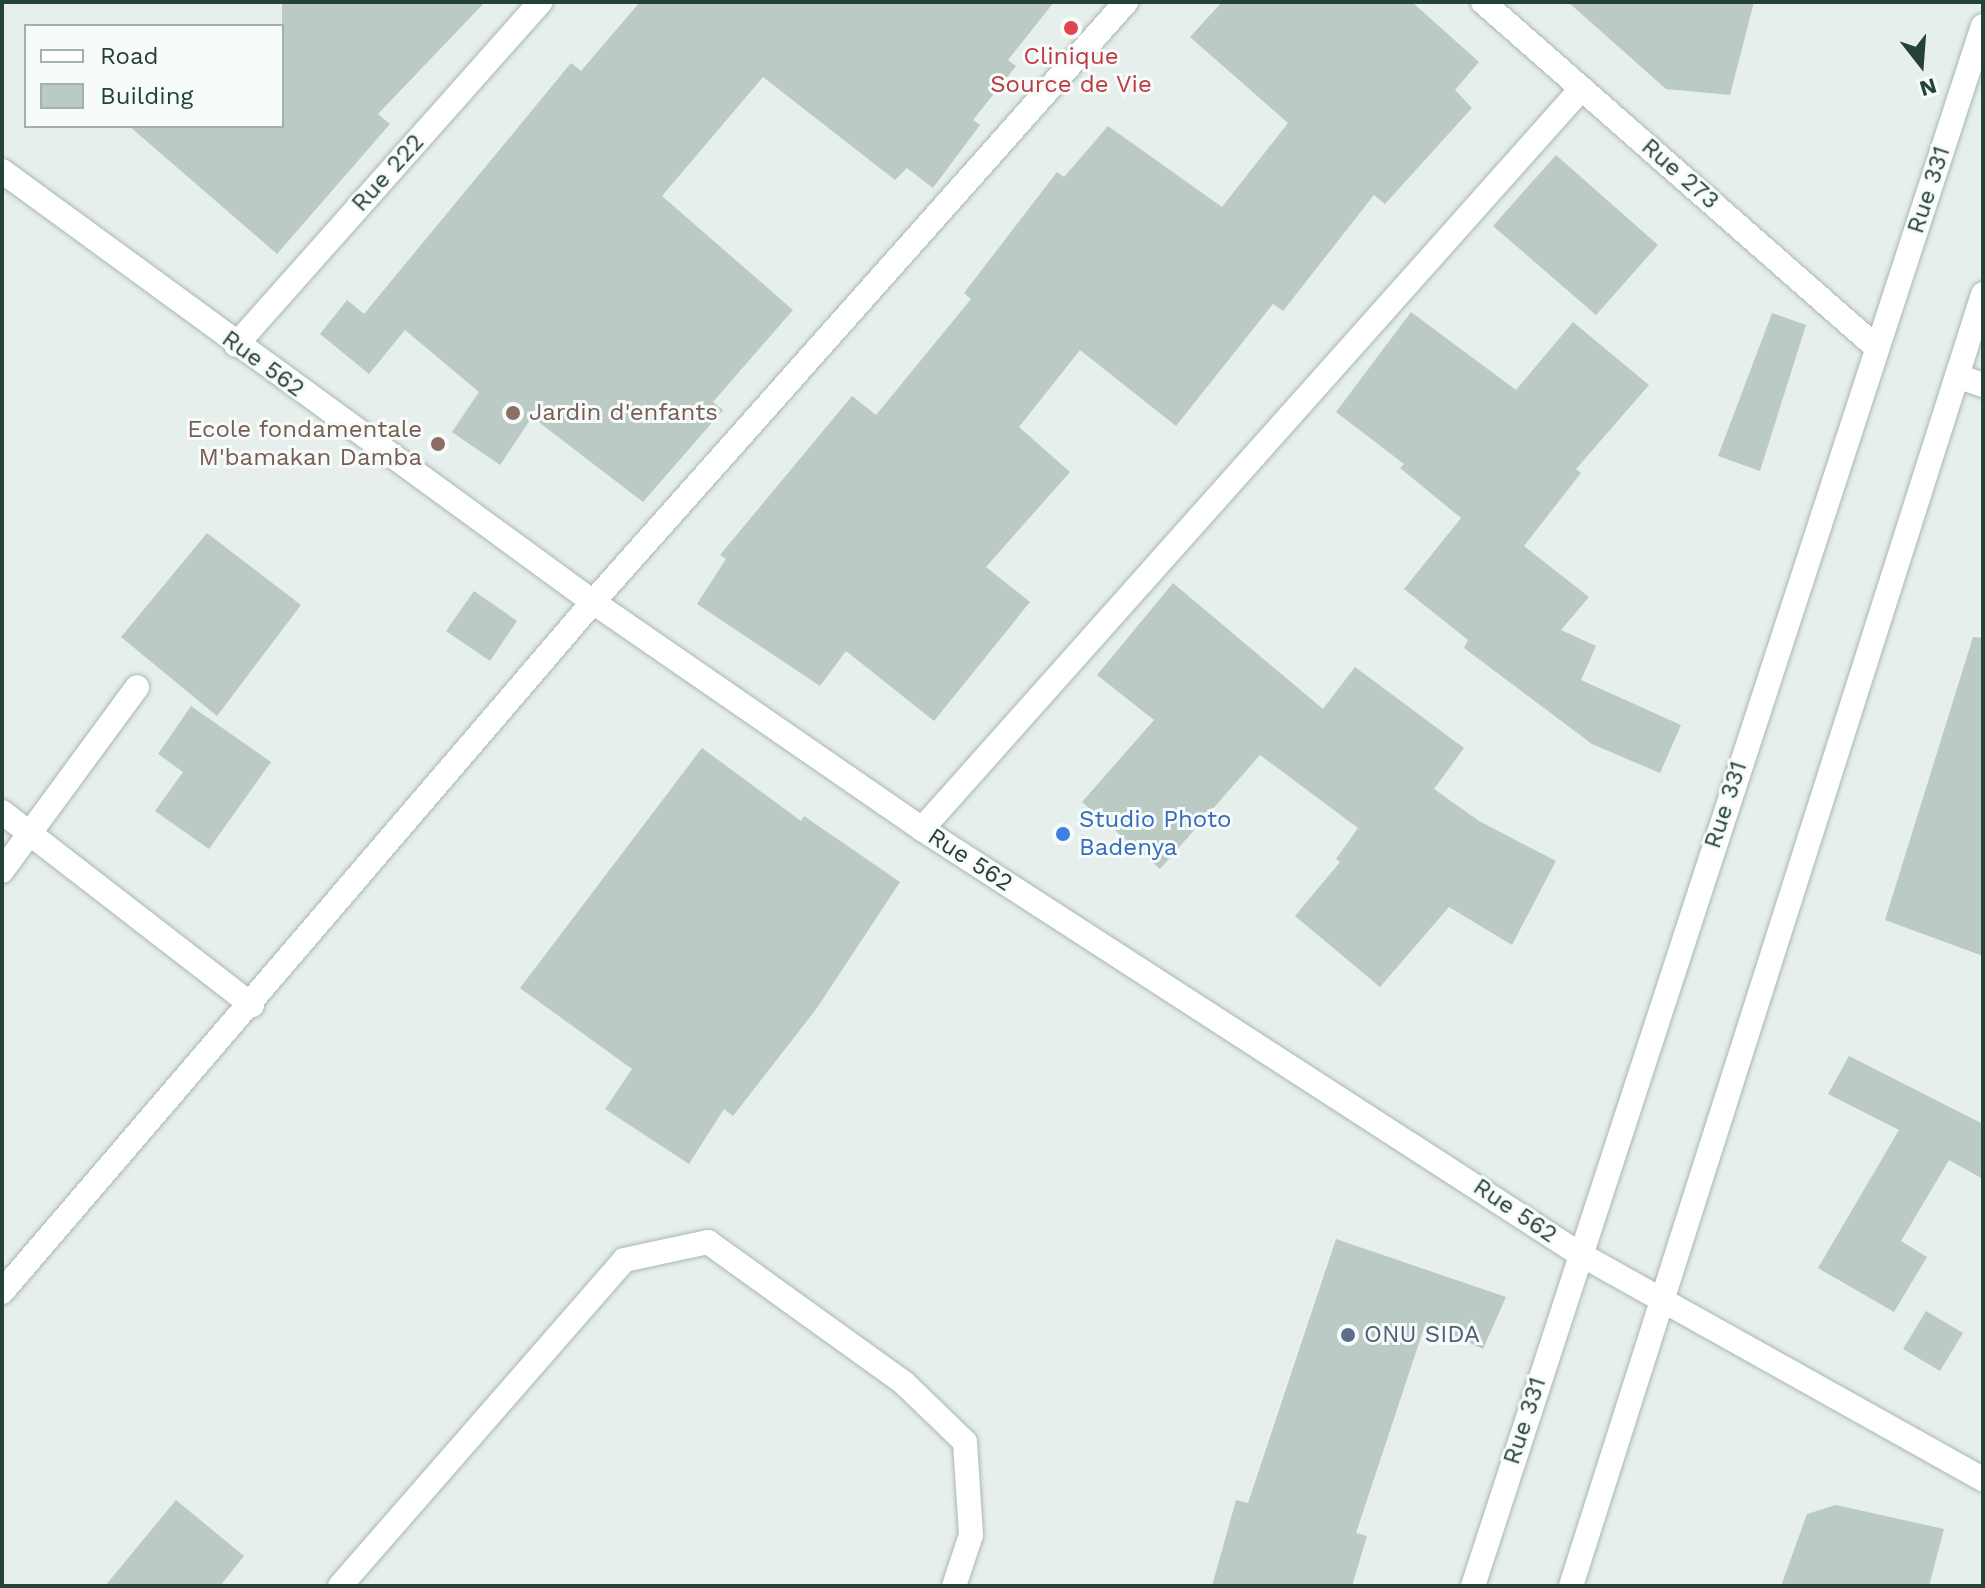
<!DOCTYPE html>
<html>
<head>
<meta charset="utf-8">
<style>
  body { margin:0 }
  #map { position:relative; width:1985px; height:1588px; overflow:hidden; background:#e6efeb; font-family:"Work Sans",sans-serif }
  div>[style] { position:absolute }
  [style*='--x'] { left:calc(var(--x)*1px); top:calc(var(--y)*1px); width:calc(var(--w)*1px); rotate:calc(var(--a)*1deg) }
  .building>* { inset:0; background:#bbcac4 }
  .roads { filter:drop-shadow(0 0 2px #a8b8b2) drop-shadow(0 0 2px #a8b8b2) }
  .lane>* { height:24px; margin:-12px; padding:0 12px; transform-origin:12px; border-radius:12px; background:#fff }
  .street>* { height:24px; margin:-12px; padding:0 12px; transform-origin:12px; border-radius:12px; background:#fff }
  .secondary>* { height:24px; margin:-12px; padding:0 12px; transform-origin:12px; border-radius:12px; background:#fff }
  .dots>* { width:22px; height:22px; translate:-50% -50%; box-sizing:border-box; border:4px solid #f7fbf9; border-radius:50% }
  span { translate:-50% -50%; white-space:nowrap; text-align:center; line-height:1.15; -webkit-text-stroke:6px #f7fbf9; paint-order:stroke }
  .health-label { font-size:24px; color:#be3a42 }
  .street-label { font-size:24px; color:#24423a }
  .education-label { font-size:24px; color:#785e54 }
  .left { translate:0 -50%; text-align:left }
  .right { translate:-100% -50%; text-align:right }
  .shop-label { font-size:24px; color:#366cbe }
  .service-label { font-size:24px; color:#4e5e75 }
  .frame { position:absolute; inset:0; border:4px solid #24423a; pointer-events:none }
  .legend { position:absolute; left:24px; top:24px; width:260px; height:104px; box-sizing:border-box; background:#f7fbf9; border:2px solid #a3b1ad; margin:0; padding:10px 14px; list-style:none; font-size:24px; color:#24423a }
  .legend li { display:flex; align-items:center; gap:16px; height:40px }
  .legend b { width:40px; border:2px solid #a3b1ad }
  .north { position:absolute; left:1881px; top:24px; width:80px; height:80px; -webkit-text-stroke:6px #f7fbf9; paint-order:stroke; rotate:163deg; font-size:22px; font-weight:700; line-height:32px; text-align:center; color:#24423a }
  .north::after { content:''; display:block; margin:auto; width:28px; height:36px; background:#24423a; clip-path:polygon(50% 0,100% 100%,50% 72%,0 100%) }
</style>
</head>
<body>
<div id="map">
  <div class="building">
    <div style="clip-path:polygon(282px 2px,485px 2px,378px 114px,390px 124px,277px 254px,129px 126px,282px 126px)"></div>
    <div style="clip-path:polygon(640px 2px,1054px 2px,1008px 60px,1016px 66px,973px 120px,980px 125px,933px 188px,907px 168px,895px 180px,763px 77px,662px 196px,793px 310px,713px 402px,723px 410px,643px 502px,532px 417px,500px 465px,452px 432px,479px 392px,405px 330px,369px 374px,320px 334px,347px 300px,364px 314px,571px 63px,581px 71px)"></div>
    <div style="clip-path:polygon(1222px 2px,1412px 2px,1479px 62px,1455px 90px,1472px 108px,1385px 204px,1374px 195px,1283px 311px,1273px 304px,1176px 426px,1080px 350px,1019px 427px,1070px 472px,986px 567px,1030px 602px,934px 721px,846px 651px,820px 686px,697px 604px,726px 559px,720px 555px,852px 396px,876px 415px,971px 299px,964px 293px,1057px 172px,1064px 177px,1108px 126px,1222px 207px,1288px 123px,1190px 37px)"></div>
    <div style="clip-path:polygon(1568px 2px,1754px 2px,1730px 95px,1666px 89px)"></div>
    <div style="clip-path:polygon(1556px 155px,1658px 245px,1596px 315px,1493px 226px)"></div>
    <div style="clip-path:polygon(1411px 312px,1516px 390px,1573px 322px,1649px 385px,1576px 469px,1581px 473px,1524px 546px,1589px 597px,1561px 630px,1596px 646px,1581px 680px,1681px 725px,1660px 773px,1592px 744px,1464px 648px,1468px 640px,1404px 589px,1461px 518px,1400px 468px,1404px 464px,1336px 412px)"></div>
    <div style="clip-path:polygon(1772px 313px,1806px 325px,1760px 471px,1718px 456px)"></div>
    <div style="clip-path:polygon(207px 533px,301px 605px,217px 716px,121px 637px)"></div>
    <div style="clip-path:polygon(1173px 583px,1323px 709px,1355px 667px,1464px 748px,1434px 789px,1479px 821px,1556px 861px,1512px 945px,1449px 907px,1380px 987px,1295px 916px,1340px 862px,1336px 859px,1358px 828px,1260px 755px,1160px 869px,1082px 802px,1154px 720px,1097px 675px)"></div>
    <div style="clip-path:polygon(474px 591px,517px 621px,490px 661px,446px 631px)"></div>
    <div style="clip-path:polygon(1973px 637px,1983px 638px,1983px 956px,1885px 920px)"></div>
    <div style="clip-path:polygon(191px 706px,271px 762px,209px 849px,155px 811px,183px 772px,158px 754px)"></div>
    <div style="clip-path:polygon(702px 748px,801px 821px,804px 816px,900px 882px,817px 1008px,733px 1116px,724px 1109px,689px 1164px,605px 1109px,632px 1069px,520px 988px)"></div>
    <div style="clip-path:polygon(1849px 1056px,1983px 1124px,1983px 1179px,1949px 1160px,1901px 1241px,1927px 1257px,1894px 1312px,1818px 1268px,1899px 1130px,1828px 1094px)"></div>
    <div style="clip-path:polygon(1336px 1239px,1506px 1297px,1483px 1349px,1426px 1322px,1356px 1533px,1367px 1536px,1352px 1586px,1212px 1586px,1236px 1500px,1248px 1503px)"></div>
    <div style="clip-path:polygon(1926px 1311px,1963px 1333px,1940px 1371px,1903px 1349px)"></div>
    <div style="clip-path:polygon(176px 1500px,244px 1556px,220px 1586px,105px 1586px)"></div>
    <div style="clip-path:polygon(1836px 1505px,1944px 1529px,1929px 1586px,1781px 1586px,1807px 1514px)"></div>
  </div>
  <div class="roads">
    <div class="lane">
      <div style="--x:2;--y:812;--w:316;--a:37.7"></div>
      <div style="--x:2;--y:871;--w:228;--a:-53.7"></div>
      <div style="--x:340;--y:1586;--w:432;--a:-48.9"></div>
      <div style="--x:624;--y:1260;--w:86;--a:-12.1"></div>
      <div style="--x:708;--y:1242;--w:241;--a:35.7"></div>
      <div style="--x:904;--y:1383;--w:85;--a:44"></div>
      <div style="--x:965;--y:1442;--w:93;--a:86.3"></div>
      <div style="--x:971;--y:1535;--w:54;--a:108.4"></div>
    </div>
    <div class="street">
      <div style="--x:1483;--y:2;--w:523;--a:41.28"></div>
      <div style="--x:2;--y:171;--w:731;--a:36.1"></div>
      <div style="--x:593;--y:602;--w:400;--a:34.6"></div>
      <div style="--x:922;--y:829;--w:781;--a:32.88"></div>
      <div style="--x:1578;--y:1253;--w:464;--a:29.2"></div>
      <div style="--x:236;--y:345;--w:459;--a:-48.4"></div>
      <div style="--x:1957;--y:376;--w:28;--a:19"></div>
      <div style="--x:922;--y:829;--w:992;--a:-48.31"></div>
      <div style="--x:2;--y:1292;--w:909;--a:-49.42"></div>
      <div style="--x:593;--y:602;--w:803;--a:-48.38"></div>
    </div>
    <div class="secondary">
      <div style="--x:1473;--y:1586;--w:1641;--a:-71.9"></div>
      <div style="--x:1571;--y:1586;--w:1356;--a:-72.31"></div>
    </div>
  </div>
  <div class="dots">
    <div style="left:1071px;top:28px;background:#e0444e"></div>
    <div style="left:513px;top:413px;background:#8d6e63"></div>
    <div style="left:438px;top:444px;background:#8d6e63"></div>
    <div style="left:1063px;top:834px;background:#3f7fe0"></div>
    <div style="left:1348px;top:1335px;background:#5c6f8a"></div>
  </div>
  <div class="health-label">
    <span style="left:1071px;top:71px">Clinique<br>Source de Vie</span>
  </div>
  <div class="street-label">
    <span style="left:388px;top:173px;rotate:-48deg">Rue 222</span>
    <span style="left:1680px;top:174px;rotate:41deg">Rue 273</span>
    <span style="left:1929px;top:190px;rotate:-72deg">Rue 331</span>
    <span style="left:263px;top:364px;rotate:36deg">Rue 562</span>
    <span style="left:1726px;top:805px;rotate:-72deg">Rue 331</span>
    <span style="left:970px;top:860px;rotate:33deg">Rue 562</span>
    <span style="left:1515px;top:1211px;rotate:34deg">Rue 562</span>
    <span style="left:1525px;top:1421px;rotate:-72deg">Rue 331</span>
  </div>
  <div class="education-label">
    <span class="left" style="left:529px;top:413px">Jardin d'enfants</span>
    <span class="right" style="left:422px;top:444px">Ecole fondamentale<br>M'bamakan Damba</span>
  </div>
  <div class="shop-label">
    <span class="left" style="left:1079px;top:834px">Studio Photo<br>Badenya</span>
  </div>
  <div class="service-label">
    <span class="left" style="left:1364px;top:1335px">ONU SIDA</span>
  </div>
  <div class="frame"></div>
  <ul class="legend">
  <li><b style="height:10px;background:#fff"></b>Road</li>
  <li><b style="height:22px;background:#bbcac4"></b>Building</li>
  </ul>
  <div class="north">N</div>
</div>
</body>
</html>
